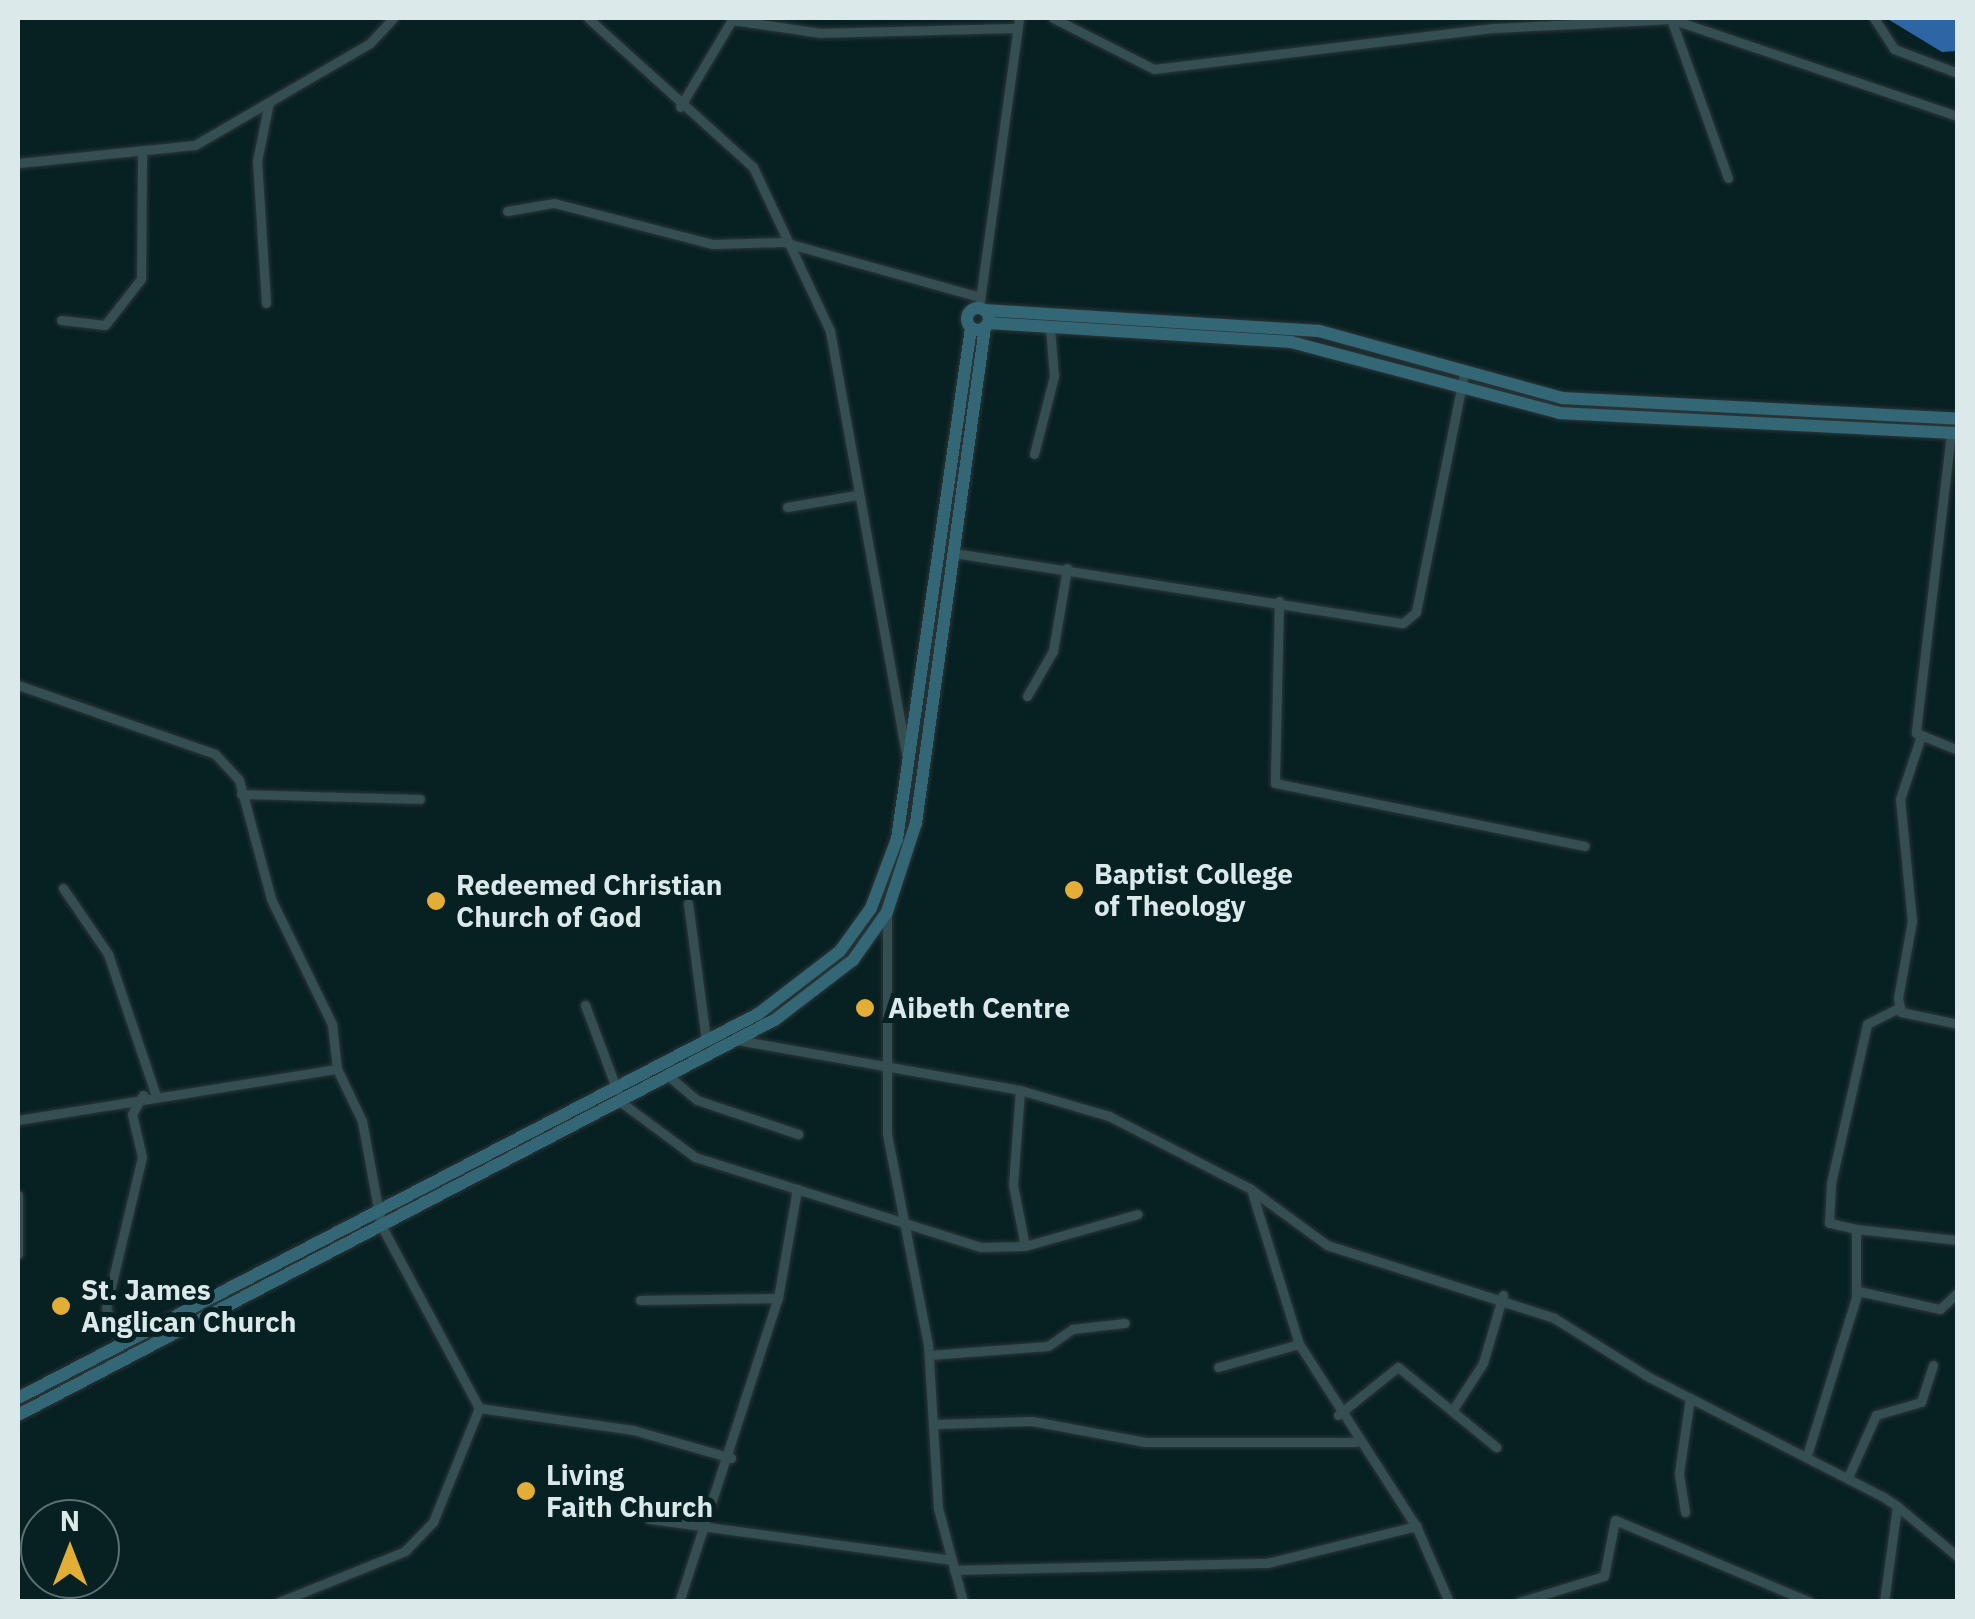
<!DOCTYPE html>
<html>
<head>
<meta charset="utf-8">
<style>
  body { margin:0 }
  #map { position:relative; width:1975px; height:1619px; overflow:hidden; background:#072022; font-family:"IBM Plex Sans",sans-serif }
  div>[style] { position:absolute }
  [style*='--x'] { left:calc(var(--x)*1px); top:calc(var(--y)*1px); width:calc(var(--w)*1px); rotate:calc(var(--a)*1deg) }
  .water>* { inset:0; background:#2e65a4 }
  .roads { filter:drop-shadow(0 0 2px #2c3639) drop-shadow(0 0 2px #2c3639) }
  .street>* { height:9px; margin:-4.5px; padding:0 4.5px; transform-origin:4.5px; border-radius:4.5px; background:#354e51 }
  .secondary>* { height:12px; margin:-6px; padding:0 6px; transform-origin:6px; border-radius:6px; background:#346776 }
  .secondary>.ring { margin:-6px; padding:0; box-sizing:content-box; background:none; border:12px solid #346776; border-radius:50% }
  .dots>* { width:28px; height:28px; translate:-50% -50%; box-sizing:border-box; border:5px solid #072022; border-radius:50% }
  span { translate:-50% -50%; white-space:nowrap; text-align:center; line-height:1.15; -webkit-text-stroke:10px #072022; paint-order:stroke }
  .poi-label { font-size:28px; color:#dbe9eb; font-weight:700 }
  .left { translate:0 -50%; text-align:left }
  .frame { position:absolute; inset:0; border:20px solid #dbe9eb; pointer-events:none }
  .north { position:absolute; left:20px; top:1499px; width:100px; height:100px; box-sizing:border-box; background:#072022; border:2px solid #5c7072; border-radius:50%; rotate:0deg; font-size:28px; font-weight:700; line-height:40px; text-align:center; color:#dbe9eb }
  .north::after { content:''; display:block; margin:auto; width:35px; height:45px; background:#e3ae35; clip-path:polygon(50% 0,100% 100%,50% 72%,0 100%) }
</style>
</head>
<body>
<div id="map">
  <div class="water">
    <div style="clip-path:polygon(1886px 18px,1957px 18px,1957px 51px,1942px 52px)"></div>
  </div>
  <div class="roads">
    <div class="street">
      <div style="--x:588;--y:18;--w:222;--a:42.1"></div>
      <div style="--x:753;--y:167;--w:181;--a:64.8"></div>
      <div style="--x:830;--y:331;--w:433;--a:79.8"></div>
      <div style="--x:1053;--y:18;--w:113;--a:26.8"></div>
      <div style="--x:1154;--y:69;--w:343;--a:-6.9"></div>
      <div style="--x:1495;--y:28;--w:176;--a:-2.9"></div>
      <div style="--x:1874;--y:18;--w:37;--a:57"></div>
      <div style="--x:1894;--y:49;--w:68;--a:20.6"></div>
      <div style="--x:732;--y:20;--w:90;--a:8.3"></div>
      <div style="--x:821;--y:33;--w:197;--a:-1.5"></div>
      <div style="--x:680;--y:107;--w:104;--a:-59.2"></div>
      <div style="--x:18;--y:163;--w:178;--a:-5.8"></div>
      <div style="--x:195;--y:145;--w:203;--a:-30.2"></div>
      <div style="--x:370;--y:43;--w:34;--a:-47"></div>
      <div style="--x:1728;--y:178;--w:169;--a:-109.7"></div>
      <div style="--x:1671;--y:19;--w:303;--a:18.7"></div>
      <div style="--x:507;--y:211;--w:48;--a:-9.7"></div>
      <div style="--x:554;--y:203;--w:164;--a:14.5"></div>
      <div style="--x:713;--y:244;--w:70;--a:-1.6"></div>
      <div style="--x:783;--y:242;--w:205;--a:15.6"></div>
      <div style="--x:980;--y:300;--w:285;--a:-82.1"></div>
      <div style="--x:266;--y:303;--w:142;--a:-93.6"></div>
      <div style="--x:257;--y:161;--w:60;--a:-78.5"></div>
      <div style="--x:61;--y:320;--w:44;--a:6.5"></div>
      <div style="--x:105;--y:325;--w:58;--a:-52"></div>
      <div style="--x:141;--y:279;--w:123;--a:-89.5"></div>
      <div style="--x:1951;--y:433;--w:302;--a:96.7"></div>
      <div style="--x:1916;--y:733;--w:45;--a:22"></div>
      <div style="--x:1034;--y:454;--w:81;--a:-75.6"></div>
      <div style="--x:1054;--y:376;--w:48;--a:-94.8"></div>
      <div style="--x:787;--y:507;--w:71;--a:-9.7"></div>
      <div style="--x:954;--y:553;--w:454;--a:8.9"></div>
      <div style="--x:1403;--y:623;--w:17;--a:-40"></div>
      <div style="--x:1416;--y:612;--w:244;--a:-78.6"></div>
      <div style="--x:1279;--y:601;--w:182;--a:91.3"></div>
      <div style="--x:1275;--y:783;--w:316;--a:11.5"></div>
      <div style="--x:18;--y:685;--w:209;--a:19.3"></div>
      <div style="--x:215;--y:754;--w:35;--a:47"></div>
      <div style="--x:239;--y:780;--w:123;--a:74.9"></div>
      <div style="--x:271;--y:899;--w:139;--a:64"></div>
      <div style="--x:332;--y:1024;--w:45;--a:83.7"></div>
      <div style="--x:1027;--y:696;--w:52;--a:-60"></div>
      <div style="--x:1053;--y:651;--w:84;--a:-80.4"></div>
      <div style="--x:1920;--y:739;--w:63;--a:108.4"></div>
      <div style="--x:1900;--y:799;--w:123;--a:84.4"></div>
      <div style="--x:1912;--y:921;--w:78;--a:100.3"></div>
      <div style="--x:1898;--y:998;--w:14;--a:78"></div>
      <div style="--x:1901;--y:1012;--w:58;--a:11.9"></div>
      <div style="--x:241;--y:794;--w:179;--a:1.6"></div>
      <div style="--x:63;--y:888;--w:80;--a:55.7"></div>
      <div style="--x:108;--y:954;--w:147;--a:71.3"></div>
      <div style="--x:688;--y:903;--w:137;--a:82.5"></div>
      <div style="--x:887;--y:912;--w:222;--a:90"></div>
      <div style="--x:887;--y:1134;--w:214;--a:79"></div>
      <div style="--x:928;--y:1344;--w:164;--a:86.5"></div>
      <div style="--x:938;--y:1508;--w:97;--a:75.1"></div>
      <div style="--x:585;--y:1005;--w:91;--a:69.4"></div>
      <div style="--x:737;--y:1040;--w:287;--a:10"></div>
      <div style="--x:1020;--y:1090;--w:93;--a:16.3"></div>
      <div style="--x:1109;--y:1116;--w:160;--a:27.2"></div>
      <div style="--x:1251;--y:1189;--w:162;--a:72.8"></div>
      <div style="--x:1299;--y:1344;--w:216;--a:57.3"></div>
      <div style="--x:1416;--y:1526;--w:83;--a:66.5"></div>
      <div style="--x:666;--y:1074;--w:40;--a:40"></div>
      <div style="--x:697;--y:1100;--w:107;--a:18.6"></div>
      <div style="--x:1020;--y:1090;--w:95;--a:94.2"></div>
      <div style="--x:1013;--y:1185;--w:62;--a:78.9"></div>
      <div style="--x:622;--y:1103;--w:91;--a:36.5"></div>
      <div style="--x:695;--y:1157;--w:299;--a:17.5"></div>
      <div style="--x:980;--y:1247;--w:45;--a:-1.3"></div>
      <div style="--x:1025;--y:1246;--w:117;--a:-15.8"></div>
      <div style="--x:18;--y:1120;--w:323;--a:-9.1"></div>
      <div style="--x:337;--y:1069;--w:58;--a:64.3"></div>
      <div style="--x:362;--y:1121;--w:106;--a:79.6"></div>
      <div style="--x:381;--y:1225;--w:208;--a:61.8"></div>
      <div style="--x:479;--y:1408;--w:156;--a:8.1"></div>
      <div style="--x:633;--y:1430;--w:102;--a:15.9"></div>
      <div style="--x:1253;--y:1191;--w:92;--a:36.1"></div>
      <div style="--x:1327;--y:1245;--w:238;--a:17.8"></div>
      <div style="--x:1554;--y:1318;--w:110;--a:31.9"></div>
      <div style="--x:1647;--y:1376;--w:264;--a:27.1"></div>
      <div style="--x:1882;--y:1496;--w:18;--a:34"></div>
      <div style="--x:1897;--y:1506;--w:97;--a:97.7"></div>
      <div style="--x:18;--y:1195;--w:59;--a:90"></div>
      <div style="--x:1856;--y:1229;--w:103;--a:6.2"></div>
      <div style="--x:1856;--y:1296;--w:67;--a:-90"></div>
      <div style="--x:1856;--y:1229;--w:28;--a:-167"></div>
      <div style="--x:1829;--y:1223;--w:40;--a:-87.1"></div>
      <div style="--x:1831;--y:1183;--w:163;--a:-77.2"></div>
      <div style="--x:1867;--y:1024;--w:37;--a:-27"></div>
      <div style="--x:640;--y:1300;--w:138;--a:-0.8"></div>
      <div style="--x:123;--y:1343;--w:39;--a:-116"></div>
      <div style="--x:106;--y:1308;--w:155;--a:-76.6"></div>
      <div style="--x:142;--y:1157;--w:44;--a:-103.1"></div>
      <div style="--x:132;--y:1114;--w:22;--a:-60"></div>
      <div style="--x:929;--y:1355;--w:119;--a:-4.3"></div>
      <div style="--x:1048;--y:1346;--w:29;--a:-35"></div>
      <div style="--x:1072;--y:1329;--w:53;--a:-6.5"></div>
      <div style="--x:1218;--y:1367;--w:84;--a:-15.9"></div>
      <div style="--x:1452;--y:1411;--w:57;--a:-57.1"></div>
      <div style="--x:1483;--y:1363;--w:71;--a:-73.6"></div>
      <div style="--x:1338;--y:1415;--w:77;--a:-38.7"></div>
      <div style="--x:1398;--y:1367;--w:127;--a:39.2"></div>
      <div style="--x:937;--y:1424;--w:95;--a:-1.8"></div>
      <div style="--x:1032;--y:1421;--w:115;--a:10.5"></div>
      <div style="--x:1145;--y:1442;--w:211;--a:0"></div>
      <div style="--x:1808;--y:1452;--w:169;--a:-72.7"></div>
      <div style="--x:1858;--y:1291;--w:84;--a:12.4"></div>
      <div style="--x:1940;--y:1309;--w:25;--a:-43"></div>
      <div style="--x:1849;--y:1475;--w:66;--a:-65.8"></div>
      <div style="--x:1876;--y:1415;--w:47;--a:-16.1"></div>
      <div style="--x:1921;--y:1402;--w:39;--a:-72"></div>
      <div style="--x:1897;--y:1506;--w:80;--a:39.9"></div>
      <div style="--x:1685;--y:1512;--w:39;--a:-99"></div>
      <div style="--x:1679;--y:1473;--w:76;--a:-81.7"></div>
      <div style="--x:649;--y:1519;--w:305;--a:7.7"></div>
      <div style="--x:954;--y:1570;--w:313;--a:-1.3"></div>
      <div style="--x:1267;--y:1563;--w:154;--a:-13.9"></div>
      <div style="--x:279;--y:1602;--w:136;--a:-22"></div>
      <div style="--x:405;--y:1551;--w:40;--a:-46"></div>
      <div style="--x:433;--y:1522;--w:123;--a:-68"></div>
      <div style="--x:679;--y:1602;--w:320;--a:-72"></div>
      <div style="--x:778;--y:1298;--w:111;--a:-80.1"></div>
      <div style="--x:1519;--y:1602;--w:89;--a:-17"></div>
      <div style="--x:1604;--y:1576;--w:57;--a:-78.9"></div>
      <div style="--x:1615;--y:1520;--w:212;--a:22.8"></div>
    </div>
    <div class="secondary">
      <div class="ring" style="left:967px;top:308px;width:10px;height:10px"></div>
      <div style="--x:984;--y:310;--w:336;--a:3.6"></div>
      <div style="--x:1319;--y:331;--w:253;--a:15.4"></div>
      <div style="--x:1563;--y:398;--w:396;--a:3"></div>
      <div style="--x:988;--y:323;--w:304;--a:3.6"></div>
      <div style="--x:1291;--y:342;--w:277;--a:14.8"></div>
      <div style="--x:1559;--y:413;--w:400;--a:2.9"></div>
      <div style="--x:18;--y:1398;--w:834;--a:-27.43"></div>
      <div style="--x:758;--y:1014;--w:103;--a:-37.5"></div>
      <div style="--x:840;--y:951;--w:53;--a:-54.2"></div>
      <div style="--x:871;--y:908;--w:74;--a:-69.4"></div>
      <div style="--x:897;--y:839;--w:516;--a:-81.76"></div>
      <div style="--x:18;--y:1415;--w:855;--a:-27.58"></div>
      <div style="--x:776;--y:1019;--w:97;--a:-37.5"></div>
      <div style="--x:853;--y:960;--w:59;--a:-54.7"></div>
      <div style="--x:887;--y:912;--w:94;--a:-72"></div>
      <div style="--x:916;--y:823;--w:501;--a:-82.08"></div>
    </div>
  </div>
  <div class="dots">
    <div style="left:1074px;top:890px;background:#e3ae35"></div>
    <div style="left:436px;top:901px;background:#e3ae35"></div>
    <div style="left:865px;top:1008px;background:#e3ae35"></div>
    <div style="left:61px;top:1306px;background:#e3ae35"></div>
    <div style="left:526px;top:1491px;background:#e3ae35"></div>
  </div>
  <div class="poi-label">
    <span class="left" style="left:1094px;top:890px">Baptist College<br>of Theology</span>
    <span class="left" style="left:456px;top:901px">Redeemed Christian<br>Church of God</span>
    <span class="left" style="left:888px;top:1008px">Aibeth Centre</span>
    <span class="left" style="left:81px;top:1306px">St. James<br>Anglican Church</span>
    <span class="left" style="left:546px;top:1491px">Living<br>Faith Church</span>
  </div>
  <div class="frame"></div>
  <div class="north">N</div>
</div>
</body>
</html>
